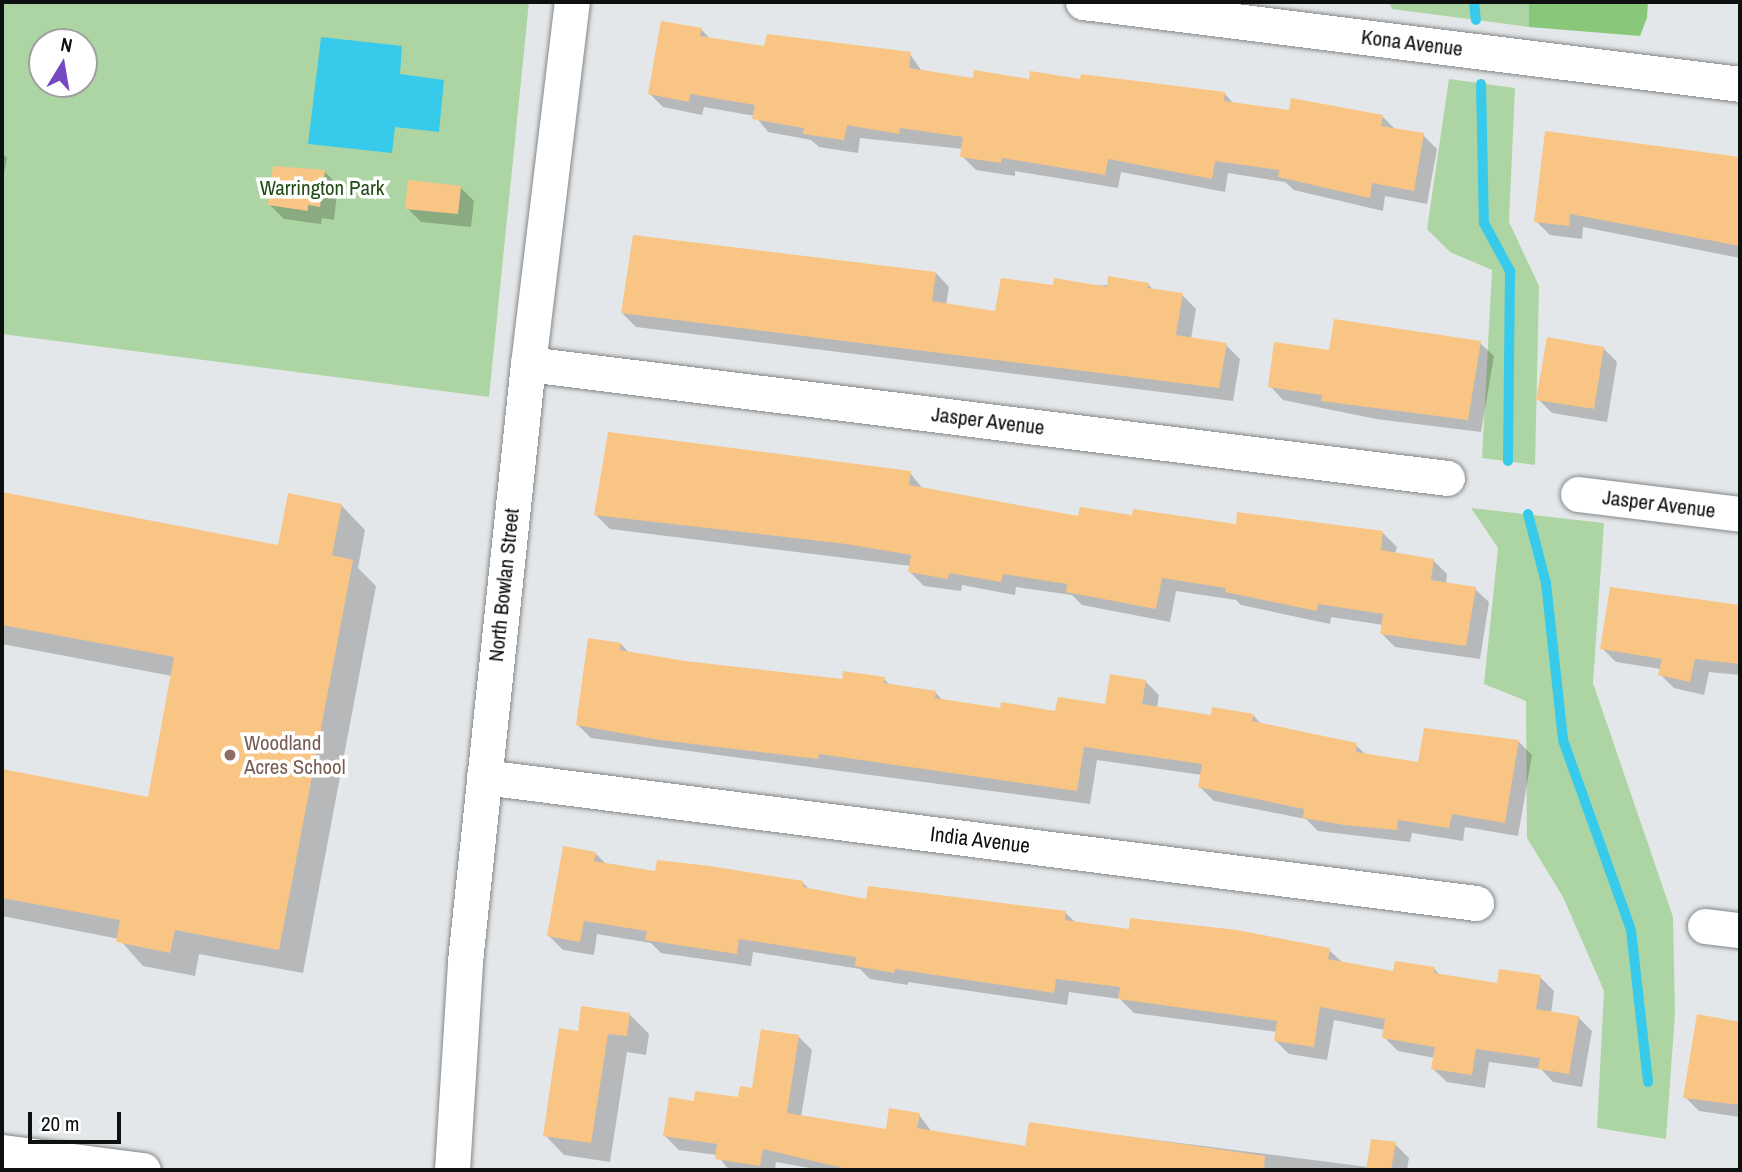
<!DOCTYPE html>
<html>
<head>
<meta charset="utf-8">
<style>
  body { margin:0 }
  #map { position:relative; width:1742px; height:1172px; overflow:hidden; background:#e4e7e9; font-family:"Archivo Narrow",sans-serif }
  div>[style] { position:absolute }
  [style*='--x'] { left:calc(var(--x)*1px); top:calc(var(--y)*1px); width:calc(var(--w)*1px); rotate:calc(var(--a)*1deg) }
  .green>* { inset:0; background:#add5a3 }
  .forest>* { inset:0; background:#89c87a }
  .water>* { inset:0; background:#38caea }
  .shadow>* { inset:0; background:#0003 }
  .stream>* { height:10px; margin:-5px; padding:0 5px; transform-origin:5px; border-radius:5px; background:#38caea }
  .building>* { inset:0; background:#f9c585 }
  .roads { filter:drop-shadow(0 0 2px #848688) drop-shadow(0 0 2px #848688) }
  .street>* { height:35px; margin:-17.5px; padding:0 17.5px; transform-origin:17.5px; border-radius:17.5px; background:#fff }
  .dots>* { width:19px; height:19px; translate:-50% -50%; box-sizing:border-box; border:4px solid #fff; border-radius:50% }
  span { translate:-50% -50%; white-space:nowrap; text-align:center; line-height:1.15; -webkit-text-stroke:7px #fff; paint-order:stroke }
  .street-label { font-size:21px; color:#0e0f0f }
  .park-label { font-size:21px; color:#234d18 }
  .education-label { font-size:21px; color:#785e54 }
  .left { translate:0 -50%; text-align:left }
  .frame { position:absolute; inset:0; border:4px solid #0e0f0f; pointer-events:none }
  .north { position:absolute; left:28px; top:28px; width:70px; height:70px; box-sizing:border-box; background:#fff; border:2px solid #9f9f9f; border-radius:50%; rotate:11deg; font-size:19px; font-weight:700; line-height:28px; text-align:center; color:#0e0f0f }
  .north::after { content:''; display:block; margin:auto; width:24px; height:32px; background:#7449c1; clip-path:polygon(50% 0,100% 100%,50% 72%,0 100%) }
  .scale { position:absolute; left:28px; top:1112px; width:93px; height:32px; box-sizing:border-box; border:4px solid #0e0f0f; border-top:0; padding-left:9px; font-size:21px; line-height:24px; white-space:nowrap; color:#0e0f0f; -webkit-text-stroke:5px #fff; paint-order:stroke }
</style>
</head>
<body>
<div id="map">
  <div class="green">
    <div style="clip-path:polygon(evenodd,2px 2px,529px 2px,489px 397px,2px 334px,2px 2px,42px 42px,84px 42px,84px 84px,42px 84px,42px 42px)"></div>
    <div style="clip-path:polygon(1389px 2px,1529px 2px,1529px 27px,1392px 9px)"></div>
    <div style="clip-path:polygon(1449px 79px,1515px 88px,1509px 222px,1539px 286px,1535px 465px,1482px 458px,1492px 270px,1450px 252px,1427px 229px)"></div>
    <div style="clip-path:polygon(1471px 508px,1604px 523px,1593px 683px,1673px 917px,1675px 1013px,1666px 1139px,1597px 1128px,1604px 991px,1563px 897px,1527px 838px,1526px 701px,1484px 684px,1498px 548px)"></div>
  </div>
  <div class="forest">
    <div style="clip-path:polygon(1529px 2px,1648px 2px,1647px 18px,1640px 36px,1529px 27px)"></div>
  </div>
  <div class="water">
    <div style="clip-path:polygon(321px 37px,402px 46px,400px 74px,444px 80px,439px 132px,395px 127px,392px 153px,308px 144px)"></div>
  </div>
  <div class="shadow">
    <div style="clip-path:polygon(701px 29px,711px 40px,766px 48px,910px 54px,923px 73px,974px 80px,1082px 81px,1225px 94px,1234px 104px,1291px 112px,1382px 116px,1396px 130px,1423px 135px,1437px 149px,1427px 204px,1385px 196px,1383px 211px,1294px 190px,1285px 182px,1228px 173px,1225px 192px,1121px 172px,1118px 188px,1015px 171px,1015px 176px,976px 170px,962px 156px,963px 149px,860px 138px,858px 153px,819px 147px,811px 140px,768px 132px,755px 116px,704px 107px,702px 115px,663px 107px,650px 94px)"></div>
    <div style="clip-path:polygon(1547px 133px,1740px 160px,1740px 258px,1583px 227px,1582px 239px,1550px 235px,1536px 221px)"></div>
    <div style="clip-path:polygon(2px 153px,7px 158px,2px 183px)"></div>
    <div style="clip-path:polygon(324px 171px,338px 185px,334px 220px,322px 218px,321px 224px,284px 219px,270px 205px)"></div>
    <div style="clip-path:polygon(460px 187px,474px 201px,471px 227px,421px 222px,407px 208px)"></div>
    <div style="clip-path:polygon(936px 273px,949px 287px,946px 305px,997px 313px,1054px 287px,1148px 284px,1154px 291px,1182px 295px,1196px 309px,1191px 339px,1226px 345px,1240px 359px,1233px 401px,636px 327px,622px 313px)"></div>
    <div style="clip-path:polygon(1480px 343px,1494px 356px,1481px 432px,1376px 419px,1283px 400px,1270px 386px,1330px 352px)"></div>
    <div style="clip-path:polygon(1603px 348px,1617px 362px,1607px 422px,1552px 413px,1538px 399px)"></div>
    <div style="clip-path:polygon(910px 473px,923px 489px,1080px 518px,1383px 533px,1397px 547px,1395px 554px,1434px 561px,1447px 574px,1446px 584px,1475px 589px,1489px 602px,1480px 659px,1395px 647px,1381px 633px,1383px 625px,1331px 617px,1330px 624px,1241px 605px,1236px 600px,1176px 591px,1170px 622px,1082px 605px,1072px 595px,1016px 587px,1015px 595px,962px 585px,961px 591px,924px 586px,910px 572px,911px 566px,610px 529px,596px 515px)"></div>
    <div style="clip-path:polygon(2px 494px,280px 547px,341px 505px,365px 530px,358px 568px,376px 586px,303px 973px,199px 954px,195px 976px,143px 966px,119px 939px,2px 916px,2px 771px,149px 799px,172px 676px,2px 644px)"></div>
    <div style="clip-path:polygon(1678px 598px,1740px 607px,1740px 675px,1709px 672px,1704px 695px,1674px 688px,1660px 674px,1661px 669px,1616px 662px,1602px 648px)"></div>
    <div style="clip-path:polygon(621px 644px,630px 654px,685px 663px,844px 681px,884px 679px,891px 686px,935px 692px,944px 702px,1001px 710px,1057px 713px,1106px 706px,1145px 681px,1159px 695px,1157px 708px,1212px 717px,1253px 715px,1262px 725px,1356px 745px,1366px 755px,1420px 764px,1518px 741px,1532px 755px,1518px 836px,1465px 827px,1463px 841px,1412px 833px,1410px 842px,1318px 831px,1306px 819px,1214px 801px,1200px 787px,1202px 775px,1097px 760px,1090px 804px,591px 738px,577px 724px)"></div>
    <div style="clip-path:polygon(595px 853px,607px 865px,657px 873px,803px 883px,810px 890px,867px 901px,1066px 913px,1076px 923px,1130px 931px,1329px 950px,1343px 963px,1395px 973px,1434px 969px,1441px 976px,1499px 985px,1540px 977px,1554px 991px,1551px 1013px,1578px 1017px,1592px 1031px,1582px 1087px,1553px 1082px,1541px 1069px,1489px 1062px,1485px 1088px,1447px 1082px,1433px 1069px,1435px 1058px,1398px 1051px,1384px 1037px,1385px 1030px,1334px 1020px,1327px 1060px,1289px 1054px,1275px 1040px,1277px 1032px,1134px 1013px,1120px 999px,1069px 992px,1067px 1005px,908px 982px,908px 985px,870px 979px,860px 969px,753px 952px,751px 966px,661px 953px,651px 943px,597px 934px,594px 955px,563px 950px,549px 936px)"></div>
    <div style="clip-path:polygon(629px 1014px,649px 1034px,646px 1055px,627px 1052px,610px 1162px,564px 1155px,545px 1135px,579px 1033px)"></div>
    <div style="clip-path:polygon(1699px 1016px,1740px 1022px,1740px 1117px,1699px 1111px,1685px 1097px)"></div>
    <div style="clip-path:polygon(798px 1036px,812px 1050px,801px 1117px,887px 1131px,919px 1115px,932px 1132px,1026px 1148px,1030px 1124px,1368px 1167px,1395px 1144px,1409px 1158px,1407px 1169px,1412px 1170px,820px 1170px,776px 1162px,775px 1170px,729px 1170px,717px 1155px,679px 1150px,665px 1136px,695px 1103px,740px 1099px,754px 1090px)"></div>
  </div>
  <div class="stream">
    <div style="--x:1474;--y:2;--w:18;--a:84"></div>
    <div style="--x:1481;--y:84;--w:139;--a:88.8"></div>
    <div style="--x:1484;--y:223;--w:55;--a:61.6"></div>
    <div style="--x:1510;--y:271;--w:190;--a:90.6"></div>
    <div style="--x:1528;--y:514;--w:71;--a:75.4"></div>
    <div style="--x:1546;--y:583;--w:158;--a:83.8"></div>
    <div style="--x:1563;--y:740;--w:202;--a:70.3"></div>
    <div style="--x:1631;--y:930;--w:153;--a:83.6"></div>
  </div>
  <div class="building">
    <div style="clip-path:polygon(661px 21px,702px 28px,700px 36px,764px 46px,767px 34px,911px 52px,909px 68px,973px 78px,974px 70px,1029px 79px,1030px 71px,1080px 79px,1081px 74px,1225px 92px,1224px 101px,1289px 110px,1291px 98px,1383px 115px,1381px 126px,1424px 133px,1414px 191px,1372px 183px,1370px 198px,1278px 177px,1279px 170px,1215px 161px,1212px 179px,1108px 159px,1105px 175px,1002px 158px,1001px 163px,960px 157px,963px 137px,900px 128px,899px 134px,847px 125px,844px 140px,803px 134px,804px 128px,752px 119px,755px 105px,690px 94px,689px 102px,648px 94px)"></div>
    <div style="clip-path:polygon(1545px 131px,1740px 157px,1740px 246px,1570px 214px,1569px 226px,1534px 222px)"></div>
    <div style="clip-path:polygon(273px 166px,325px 170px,320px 207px,308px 205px,308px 211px,268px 205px)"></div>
    <div style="clip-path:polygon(408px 180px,461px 186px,458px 214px,405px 209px)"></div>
    <div style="clip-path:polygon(633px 235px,936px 272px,932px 301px,995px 311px,1001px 278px,1053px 285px,1054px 278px,1107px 287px,1108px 276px,1149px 283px,1148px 288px,1183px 293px,1176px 335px,1227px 343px,1219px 388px,621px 313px)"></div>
    <div style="clip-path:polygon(1334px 319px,1481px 341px,1468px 420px,1321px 401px,1322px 395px,1268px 387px,1274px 342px,1329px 350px)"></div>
    <div style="clip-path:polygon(1547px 337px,1604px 347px,1594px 409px,1536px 400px)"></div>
    <div style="clip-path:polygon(608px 432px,911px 471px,909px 485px,1078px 516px,1080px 507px,1132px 515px,1133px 509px,1236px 524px,1237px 512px,1383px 531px,1381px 550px,1434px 559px,1431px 580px,1476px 587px,1466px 646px,1380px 634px,1383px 614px,1318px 604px,1317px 611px,1225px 592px,1226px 588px,1162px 578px,1156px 609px,1066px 592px,1067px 584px,1003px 574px,1001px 582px,949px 573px,948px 579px,908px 572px,911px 555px,846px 544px,594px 515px)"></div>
    <div style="clip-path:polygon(2px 492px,278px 545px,288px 493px,342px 504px,332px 555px,353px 560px,279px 950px,175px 930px,170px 953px,116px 942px,120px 920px,2px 898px,2px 769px,148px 797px,174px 657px,2px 625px)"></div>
    <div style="clip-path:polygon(1610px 587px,1740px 605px,1740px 664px,1695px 659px,1690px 682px,1658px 675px,1662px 659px,1600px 649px)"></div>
    <div style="clip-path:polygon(588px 638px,621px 643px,620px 650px,685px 661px,842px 679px,843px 671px,885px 677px,884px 683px,936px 691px,935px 698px,1000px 708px,1001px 702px,1055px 711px,1058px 697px,1105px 704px,1110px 674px,1146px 680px,1142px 704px,1211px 715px,1212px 707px,1254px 714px,1252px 721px,1357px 743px,1356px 752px,1418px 762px,1424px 728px,1519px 740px,1505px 823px,1452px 814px,1449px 828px,1398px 820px,1397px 830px,1344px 825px,1303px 818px,1304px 809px,1198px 787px,1202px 764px,1084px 747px,1077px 791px,819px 754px,818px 759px,660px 740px,576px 725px)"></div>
    <div style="clip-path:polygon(563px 846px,596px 852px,594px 861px,655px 871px,657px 860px,710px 866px,803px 881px,803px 887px,866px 899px,868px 886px,1066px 911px,1065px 920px,1129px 929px,1130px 918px,1237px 930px,1330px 948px,1328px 959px,1393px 971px,1395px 961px,1435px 967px,1434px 973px,1497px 983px,1499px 969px,1541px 975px,1536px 1009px,1579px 1016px,1569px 1074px,1538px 1069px,1540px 1058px,1476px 1049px,1472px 1075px,1431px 1069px,1435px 1047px,1382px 1038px,1385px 1019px,1320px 1007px,1314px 1047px,1274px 1041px,1277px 1021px,1118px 999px,1120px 987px,1056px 979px,1054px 993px,895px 969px,894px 973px,855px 966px,856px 957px,739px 939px,737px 954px,645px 940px,647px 931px,584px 921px,580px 942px,547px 936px)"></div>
    <div style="clip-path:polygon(581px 1006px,630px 1013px,627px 1036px,608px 1034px,591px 1143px,543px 1136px,559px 1028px,578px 1031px)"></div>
    <div style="clip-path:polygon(1697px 1014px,1740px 1022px,1740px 1105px,1683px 1098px)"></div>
    <div style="clip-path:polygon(761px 1029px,799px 1035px,787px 1113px,886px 1129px,889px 1108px,920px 1113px,917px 1128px,1025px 1146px,1029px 1122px,1265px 1156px,1264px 1170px,851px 1170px,763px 1149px,760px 1166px,715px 1159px,717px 1144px,663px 1136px,669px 1097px,694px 1101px,695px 1091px,738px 1097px,740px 1086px,752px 1088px)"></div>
    <div style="clip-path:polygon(1371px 1139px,1396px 1142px,1391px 1170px,1366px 1170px)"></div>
  </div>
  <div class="roads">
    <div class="street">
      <div style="--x:1083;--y:2;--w:662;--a:7.11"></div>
      <div style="--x:528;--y:364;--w:926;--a:7.07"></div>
      <div style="--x:1578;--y:494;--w:163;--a:7"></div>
      <div style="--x:484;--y:777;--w:1000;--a:7.24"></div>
      <div style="--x:1705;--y:926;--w:35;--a:7"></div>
      <div style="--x:2;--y:1152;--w:142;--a:7.3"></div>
      <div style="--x:452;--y:1170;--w:209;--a:-86.4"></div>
      <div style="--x:465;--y:961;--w:600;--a:-83.98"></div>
      <div style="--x:528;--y:364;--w:365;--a:-83.1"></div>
    </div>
  </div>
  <div class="dots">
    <div style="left:230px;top:755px;background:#8d6e63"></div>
  </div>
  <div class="street-label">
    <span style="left:1412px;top:43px;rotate:7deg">Kona Avenue</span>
    <span style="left:988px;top:421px;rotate:7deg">Jasper Avenue</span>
    <span style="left:1659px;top:504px;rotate:7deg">Jasper Avenue</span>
    <span style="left:504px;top:585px;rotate:-84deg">North Bowlan Street</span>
    <span style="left:980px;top:840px;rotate:7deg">India Avenue</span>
  </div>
  <div class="park-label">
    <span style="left:322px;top:188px">Warrington Park</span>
  </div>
  <div class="education-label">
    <span class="left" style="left:244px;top:755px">Woodland<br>Acres School</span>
  </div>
  <div class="frame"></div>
  <div class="north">N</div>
  <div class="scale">20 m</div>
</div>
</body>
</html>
